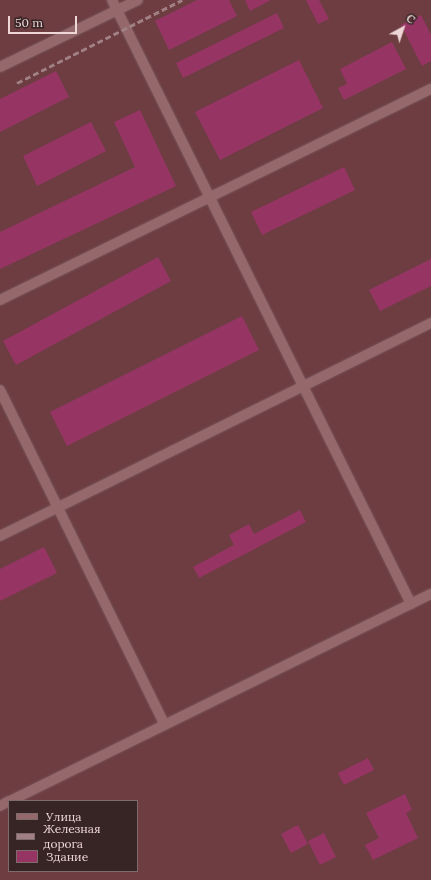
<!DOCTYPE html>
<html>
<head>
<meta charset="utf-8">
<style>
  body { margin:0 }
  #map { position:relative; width:431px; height:880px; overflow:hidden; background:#5f373b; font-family:Lora,serif }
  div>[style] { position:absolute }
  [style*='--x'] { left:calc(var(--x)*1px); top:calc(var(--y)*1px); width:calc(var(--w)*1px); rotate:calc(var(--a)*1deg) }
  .built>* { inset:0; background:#6d3d42 }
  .building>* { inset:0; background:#963564 }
  .roads { filter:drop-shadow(0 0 1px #765458) drop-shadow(0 0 1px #765458) }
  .minor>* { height:10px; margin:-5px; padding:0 5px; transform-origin:5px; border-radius:5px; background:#95696c }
  .rail>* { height:3px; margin-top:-1.5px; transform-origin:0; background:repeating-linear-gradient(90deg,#a18083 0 6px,transparent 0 9px) }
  span { translate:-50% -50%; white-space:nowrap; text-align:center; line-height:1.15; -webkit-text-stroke:4px #372526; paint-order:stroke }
  .legend { position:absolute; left:8px; top:800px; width:130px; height:72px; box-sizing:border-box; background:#372526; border:1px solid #806b6c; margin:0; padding:5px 7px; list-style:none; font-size:12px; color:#eed5d6 }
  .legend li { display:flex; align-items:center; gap:8px; height:20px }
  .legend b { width:20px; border:1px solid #806b6c }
  .north { position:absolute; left:383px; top:8px; width:40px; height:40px; -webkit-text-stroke:3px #372526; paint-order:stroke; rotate:40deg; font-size:11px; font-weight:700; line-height:16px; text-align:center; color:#eed5d6 }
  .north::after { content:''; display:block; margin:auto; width:14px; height:18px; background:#eed5d6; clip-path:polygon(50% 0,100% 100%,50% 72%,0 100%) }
  .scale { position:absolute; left:8px; top:16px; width:69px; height:18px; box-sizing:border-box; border:2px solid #eed5d6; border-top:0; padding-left:5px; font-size:12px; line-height:14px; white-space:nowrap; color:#eed5d6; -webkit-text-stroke:3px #372526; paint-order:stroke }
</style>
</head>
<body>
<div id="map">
  <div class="built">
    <div style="clip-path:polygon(evenodd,0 0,431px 0,431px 880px,0 880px,0 0,9px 801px,137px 801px,137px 871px,9px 871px,9px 801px)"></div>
  </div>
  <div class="building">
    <div style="clip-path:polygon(197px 0,229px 0,237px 16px,169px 50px,155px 21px)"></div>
    <div style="clip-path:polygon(245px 0,271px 0,250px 11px)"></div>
    <div style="clip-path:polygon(306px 0,319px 0,329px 19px,318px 24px)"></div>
    <div style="clip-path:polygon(277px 13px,284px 28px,183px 78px,176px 63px)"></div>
    <div style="clip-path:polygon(421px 15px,431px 35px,431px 61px,422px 66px,401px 25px)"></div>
    <div style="clip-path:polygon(392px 42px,406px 69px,344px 100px,338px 88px,347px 84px,340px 69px)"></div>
    <div style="clip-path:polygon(299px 60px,323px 108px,220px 160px,195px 112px)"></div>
    <div style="clip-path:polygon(56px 71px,69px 97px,0 132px,0 99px)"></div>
    <div style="clip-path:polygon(140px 110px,176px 186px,0 269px,0 232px,135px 167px,114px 122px)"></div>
    <div style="clip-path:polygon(91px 122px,106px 151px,37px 186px,23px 156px)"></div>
    <div style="clip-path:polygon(344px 167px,355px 190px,262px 235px,251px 212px)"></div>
    <div style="clip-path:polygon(158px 257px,171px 281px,16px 365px,3px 341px)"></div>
    <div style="clip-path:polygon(431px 259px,431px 286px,380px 311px,369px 290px)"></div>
    <div style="clip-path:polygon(242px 316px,259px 350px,67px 446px,50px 412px)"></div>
    <div style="clip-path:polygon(300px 510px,306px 522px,199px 578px,193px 567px,234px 545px,229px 535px,249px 524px,254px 534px)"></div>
    <div style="clip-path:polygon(44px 547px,57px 573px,0 601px,0 569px)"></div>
    <div style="clip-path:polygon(368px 758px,374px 770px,344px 785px,338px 773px)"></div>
    <div style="clip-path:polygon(405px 794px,412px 810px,406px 813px,418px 838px,373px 860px,365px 845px,379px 838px,366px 813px)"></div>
    <div style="clip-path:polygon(298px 825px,308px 844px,291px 853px,281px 834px)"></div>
    <div style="clip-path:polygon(324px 833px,336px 857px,320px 865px,308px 841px)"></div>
  </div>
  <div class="roads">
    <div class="minor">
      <div style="--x:112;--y:0;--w:674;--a:63.66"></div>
      <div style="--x:0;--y:67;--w:153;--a:-25.9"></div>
      <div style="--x:0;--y:300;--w:480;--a:-26.1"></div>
      <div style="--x:0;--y:390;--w:373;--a:63.8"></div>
      <div style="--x:0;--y:536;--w:481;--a:-26.3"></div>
      <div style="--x:10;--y:801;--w:469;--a:-26.2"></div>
      <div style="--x:0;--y:806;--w:10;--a:-29"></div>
    </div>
  </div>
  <div class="rail">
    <div style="--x:17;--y:83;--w:185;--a:-26.7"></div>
  </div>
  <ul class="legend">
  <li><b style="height:5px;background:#95696c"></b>Улица</li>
  <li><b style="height:5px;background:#a18083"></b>Железная дорога</li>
  <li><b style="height:11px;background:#963564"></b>Здание</li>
  </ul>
  <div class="north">С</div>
  <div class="scale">50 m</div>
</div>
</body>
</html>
